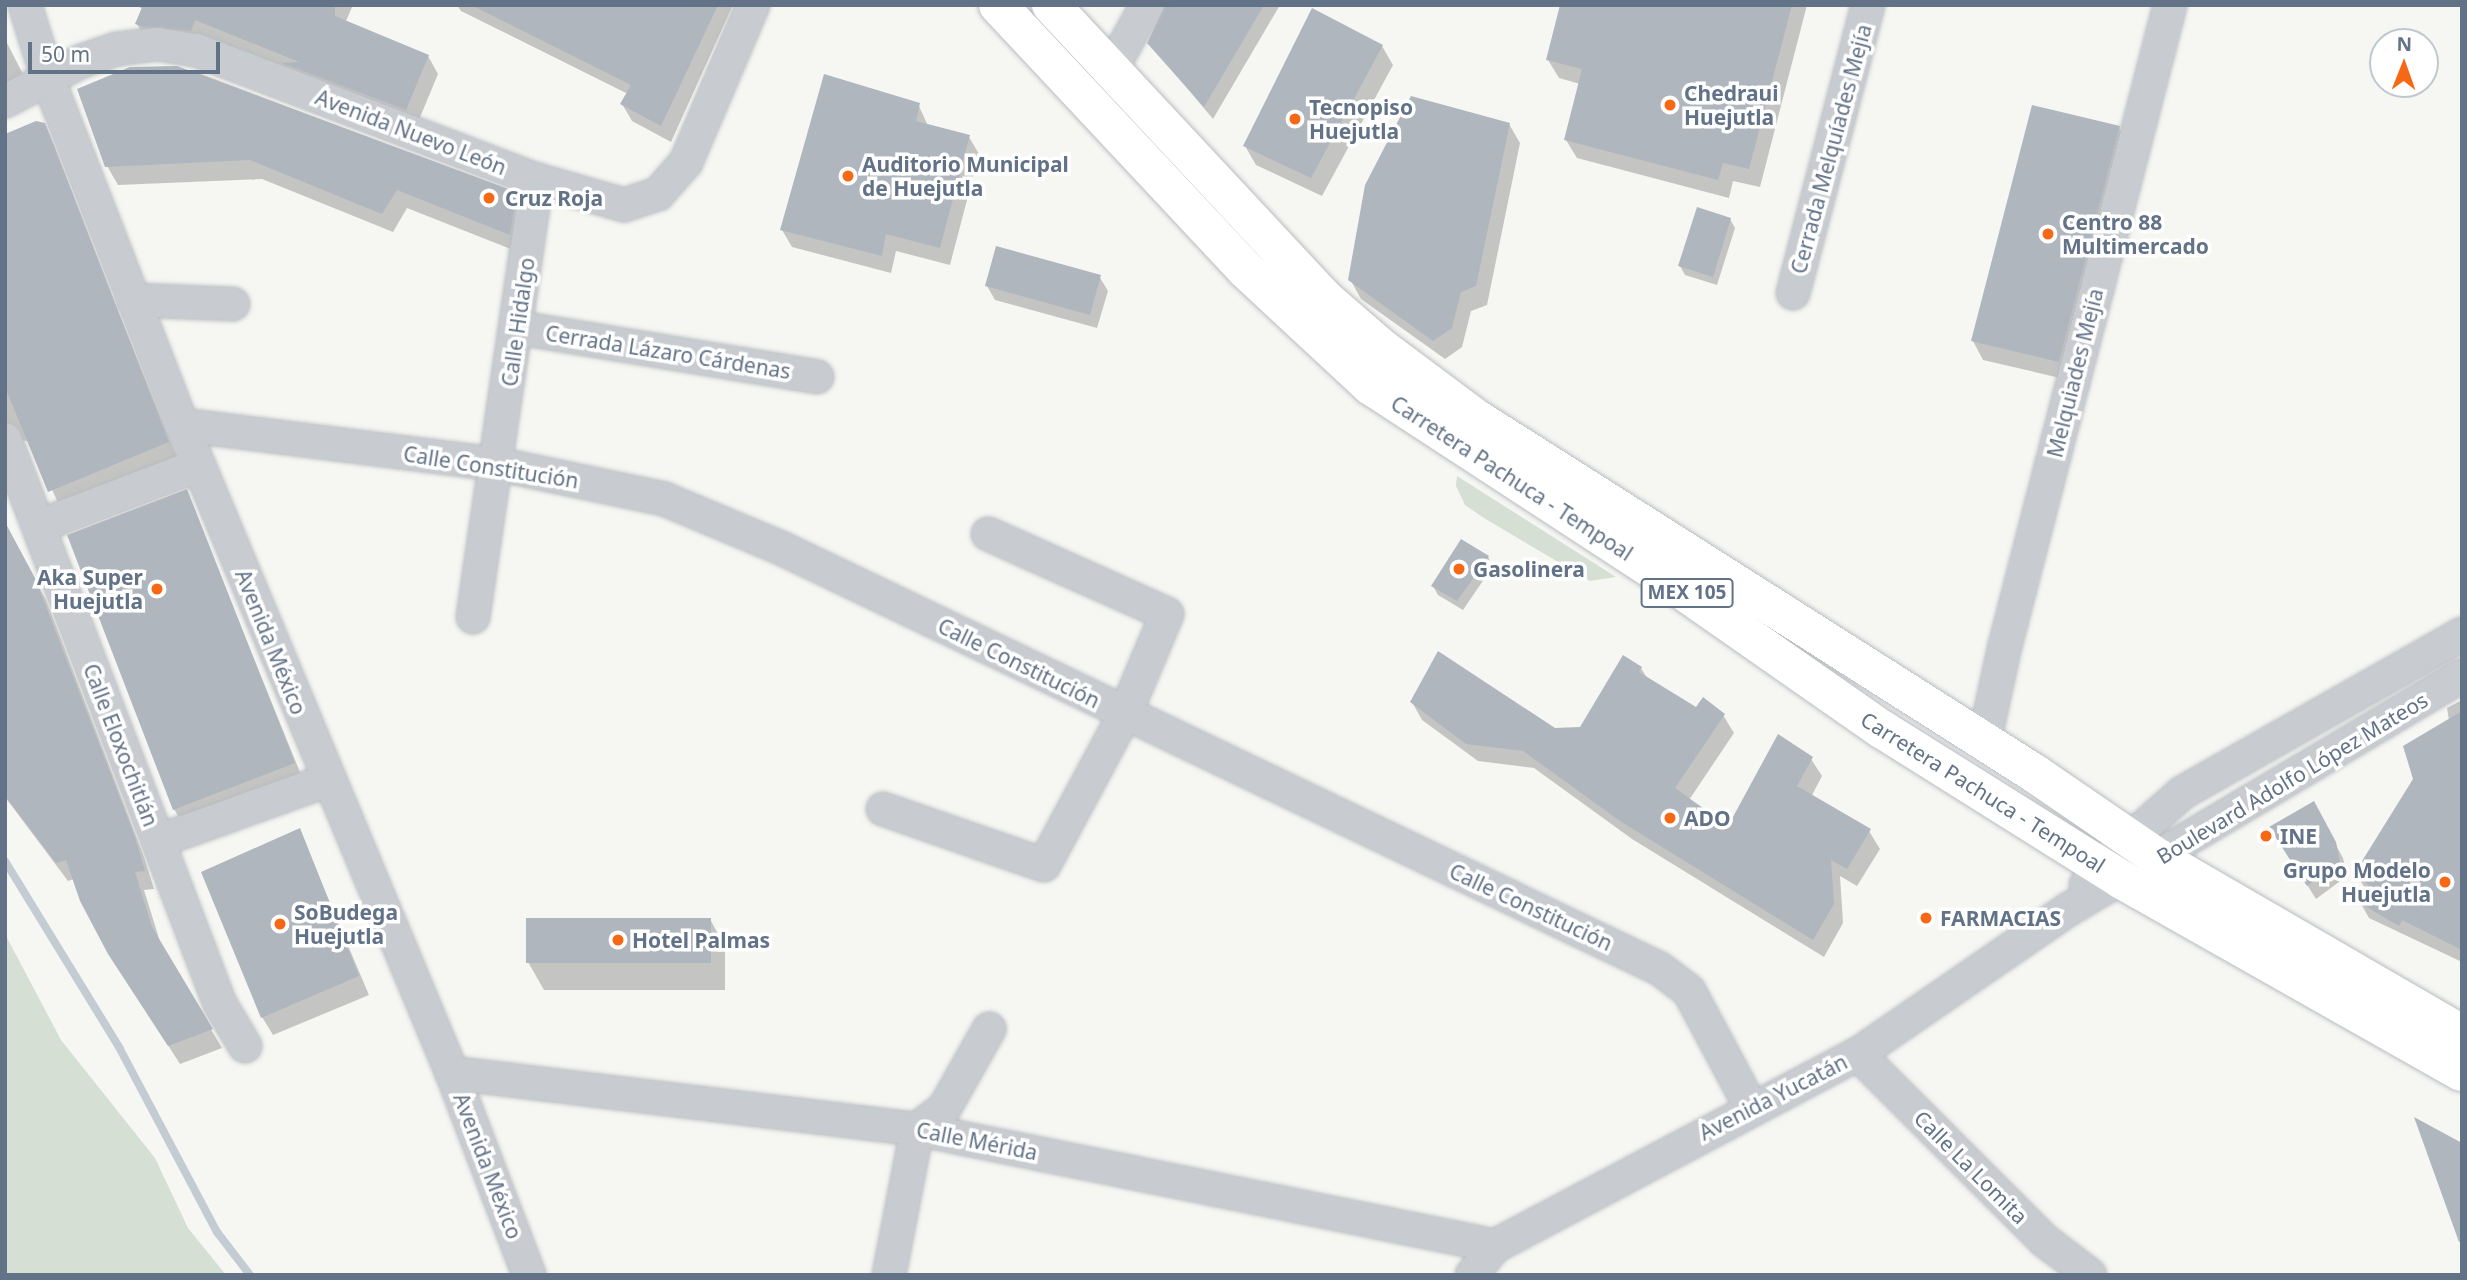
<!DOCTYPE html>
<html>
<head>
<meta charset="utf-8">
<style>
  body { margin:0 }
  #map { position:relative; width:2467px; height:1280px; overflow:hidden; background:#f6f7f3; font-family:"Noto Sans",sans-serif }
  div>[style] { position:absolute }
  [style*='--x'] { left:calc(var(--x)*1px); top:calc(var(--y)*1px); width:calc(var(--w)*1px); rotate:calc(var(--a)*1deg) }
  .green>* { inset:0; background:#d6dfd4 }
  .shadow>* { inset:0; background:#0003 }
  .stream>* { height:8px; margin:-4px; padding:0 4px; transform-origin:4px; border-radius:4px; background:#c4ccd3 }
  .building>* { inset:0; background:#b0b6be }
  .roads { filter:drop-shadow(0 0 2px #b9bcc1) drop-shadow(0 0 2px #b9bcc1) }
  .minor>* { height:32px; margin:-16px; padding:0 16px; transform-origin:16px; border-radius:16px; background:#c8cbcf }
  .major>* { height:38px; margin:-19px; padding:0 19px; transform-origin:19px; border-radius:19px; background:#fff }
  .dots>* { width:19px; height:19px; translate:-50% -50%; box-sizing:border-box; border:4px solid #fff; border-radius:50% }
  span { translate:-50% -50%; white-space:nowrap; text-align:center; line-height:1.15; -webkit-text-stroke:7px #fff; paint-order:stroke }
  .shield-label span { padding:2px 5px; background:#fff; border:2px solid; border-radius:5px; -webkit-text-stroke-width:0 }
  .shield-label { font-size:19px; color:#627287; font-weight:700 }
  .poi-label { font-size:21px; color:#627287; font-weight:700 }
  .left { translate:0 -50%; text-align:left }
  .right { translate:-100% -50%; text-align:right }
  .street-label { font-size:21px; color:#627287 }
  .frame { position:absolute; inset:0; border:7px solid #627287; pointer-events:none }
  .north { position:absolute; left:2369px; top:28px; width:70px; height:70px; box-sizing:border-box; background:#fff; border:2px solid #c0c7cf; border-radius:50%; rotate:1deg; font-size:19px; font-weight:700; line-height:28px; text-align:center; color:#627287 }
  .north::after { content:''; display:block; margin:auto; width:24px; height:32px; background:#f66814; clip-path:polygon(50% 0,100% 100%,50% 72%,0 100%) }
  .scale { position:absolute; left:28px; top:42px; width:192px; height:32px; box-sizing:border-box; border:4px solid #627287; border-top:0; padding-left:9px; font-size:21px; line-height:24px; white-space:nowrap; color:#627287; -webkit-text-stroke:5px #fff; paint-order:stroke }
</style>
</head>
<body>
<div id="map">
  <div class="green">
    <div style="clip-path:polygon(1457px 476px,1616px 577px,1590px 581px,1484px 518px,1465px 505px,1456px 486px)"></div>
    <div style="clip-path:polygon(5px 934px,61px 1040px,155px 1158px,188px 1228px,226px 1275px,5px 1275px)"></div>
  </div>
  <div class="shadow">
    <div style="clip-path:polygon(135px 5px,353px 5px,346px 21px,428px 56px,438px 74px,416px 127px,205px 36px,200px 48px,147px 42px,137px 24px,143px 9px)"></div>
    <div style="clip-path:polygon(457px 5px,733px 5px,671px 142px,632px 121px,622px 104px,628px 94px,461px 11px)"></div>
    <div style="clip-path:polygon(1165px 5px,1280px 5px,1213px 119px,1149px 43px,1165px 14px)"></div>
    <div style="clip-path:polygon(1562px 5px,1807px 5px,1760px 187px,1733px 181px,1729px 198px,1577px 158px,1566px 140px,1580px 84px,1559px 78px,1548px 60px)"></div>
    <div style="clip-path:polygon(5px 39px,29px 86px,5px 98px)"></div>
    <div style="clip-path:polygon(1382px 46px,1393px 65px,1322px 196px,1256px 165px,1245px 146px)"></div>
    <div style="clip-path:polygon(131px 69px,191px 70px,515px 193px,526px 212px,521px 253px,407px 208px,393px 232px,262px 179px,118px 185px,107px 166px)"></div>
    <div style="clip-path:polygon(918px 104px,928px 126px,969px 137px,979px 154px,950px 265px,896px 251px,891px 273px,792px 247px,782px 230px)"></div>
    <div style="clip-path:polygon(1509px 124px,1520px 143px,1487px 305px,1471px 311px,1462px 347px,1445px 359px,1361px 299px,1350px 279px)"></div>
    <div style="clip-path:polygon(43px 125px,178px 460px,61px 509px,29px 441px,8px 440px,5px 444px,5px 136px)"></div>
    <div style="clip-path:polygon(2119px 128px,2130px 147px,2069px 380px,1983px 360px,1973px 341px)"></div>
    <div style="clip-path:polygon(1730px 219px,1735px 228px,1717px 285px,1685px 275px,1680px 266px)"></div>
    <div style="clip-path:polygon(1099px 276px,1108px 291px,1097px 328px,995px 300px,987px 286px)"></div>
    <div style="clip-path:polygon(186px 492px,304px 782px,185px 828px,174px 809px)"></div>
    <div style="clip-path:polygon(5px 540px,22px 555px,46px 600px,144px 857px,154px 889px,144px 890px,161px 945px,222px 1048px,180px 1064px,121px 972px,74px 879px,68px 881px,5px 797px)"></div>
    <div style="clip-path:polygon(1488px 557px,1493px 566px,1463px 610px,1438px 595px,1433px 586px)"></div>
    <div style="clip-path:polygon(1641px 668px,1647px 678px,1696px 709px,1723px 715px,1734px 733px,1689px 800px,1729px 828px,1811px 759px,1822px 776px,1811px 797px,1869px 831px,1880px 849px,1857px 886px,1840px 876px,1843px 923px,1824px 957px,1632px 839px,1534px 768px,1478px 761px,1422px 720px,1412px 702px,1555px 729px,1581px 728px)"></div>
    <div style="clip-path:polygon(2462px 700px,2462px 962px,2369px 918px,2360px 902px,2367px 891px,2356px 874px,2449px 720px,2447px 708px)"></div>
    <div style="clip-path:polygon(2321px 818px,2343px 858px,2347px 876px,2316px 899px,2280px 842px)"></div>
    <div style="clip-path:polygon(299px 830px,369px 995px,273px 1035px,262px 1017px)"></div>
    <div style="clip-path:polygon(710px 919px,725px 947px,725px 990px,544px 990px,528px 962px)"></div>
  </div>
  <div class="stream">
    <div style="--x:5;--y:861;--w:220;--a:58.5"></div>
    <div style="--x:120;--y:1049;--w:207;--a:62.1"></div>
    <div style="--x:217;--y:1232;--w:54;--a:52.5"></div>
  </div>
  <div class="building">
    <div style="clip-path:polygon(143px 5px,335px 5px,335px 16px,429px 55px,406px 110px,281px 63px,299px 62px,195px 20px,191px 31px,143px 27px,135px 24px)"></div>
    <div style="clip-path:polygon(471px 5px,718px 5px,661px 126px,620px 104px,631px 85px)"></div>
    <div style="clip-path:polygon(1165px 5px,1264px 5px,1204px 107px,1147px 43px)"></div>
    <div style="clip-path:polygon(1560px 5px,1792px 5px,1749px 169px,1723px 163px,1718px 180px,1564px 140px,1582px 69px,1546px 60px)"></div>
    <div style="clip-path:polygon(1312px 8px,1383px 45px,1311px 178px,1243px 146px)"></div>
    <div style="clip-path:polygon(177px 66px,517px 192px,510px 235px,397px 190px,382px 214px,250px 160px,105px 167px,77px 89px,130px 67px)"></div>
    <div style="clip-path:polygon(824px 74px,920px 103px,916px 121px,970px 135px,940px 248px,886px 234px,882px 256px,780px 230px)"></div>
    <div style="clip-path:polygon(1411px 96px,1510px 123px,1476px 286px,1461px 292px,1452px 328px,1433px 341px,1348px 280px,1365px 185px)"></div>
    <div style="clip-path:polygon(2032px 105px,2120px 126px,2059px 362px,1971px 341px)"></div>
    <div style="clip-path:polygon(36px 121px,45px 123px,54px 145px,169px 442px,48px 492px,5px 387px,5px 134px)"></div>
    <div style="clip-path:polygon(1697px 207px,1731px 218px,1713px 277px,1678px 266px)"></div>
    <div style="clip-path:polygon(996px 246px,1101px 275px,1090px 315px,985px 286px)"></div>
    <div style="clip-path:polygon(187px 489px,295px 763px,173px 810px,67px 535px)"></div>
    <div style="clip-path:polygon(5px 522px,35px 578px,135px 837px,145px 871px,135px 872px,152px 927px,213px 1029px,168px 1046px,108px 954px,80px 901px,66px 860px,56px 863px,5px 796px)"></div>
    <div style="clip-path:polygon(1461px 539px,1489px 556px,1457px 601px,1431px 586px)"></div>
    <div style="clip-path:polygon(1438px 651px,1555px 728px,1580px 727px,1623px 655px,1642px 667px,1639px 672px,1696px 707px,1703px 697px,1725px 714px,1675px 788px,1728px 826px,1778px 734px,1813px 757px,1797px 786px,1871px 829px,1847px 869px,1831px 860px,1834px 904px,1813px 940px,1620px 821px,1523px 751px,1466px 744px,1410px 702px)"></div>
    <div style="clip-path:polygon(2462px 711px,2462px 950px,2402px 920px,2399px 926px,2358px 902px,2369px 885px,2354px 874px,2413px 779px,2403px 746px)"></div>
    <div style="clip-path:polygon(2314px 801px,2336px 842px,2340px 862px,2307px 886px,2269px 827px)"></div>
    <div style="clip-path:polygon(300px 828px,359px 976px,261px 1018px,201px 872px)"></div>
    <div style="clip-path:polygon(526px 918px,711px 918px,711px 963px,526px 963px)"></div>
    <div style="clip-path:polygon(2414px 1117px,2462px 1143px,2462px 1241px,2459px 1242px)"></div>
  </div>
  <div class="roads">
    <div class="minor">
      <div style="--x:25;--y:5;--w:77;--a:72.7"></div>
      <div style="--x:48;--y:79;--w:371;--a:68.8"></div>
      <div style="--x:182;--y:425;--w:702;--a:67.38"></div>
      <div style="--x:452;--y:1073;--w:216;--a:69.1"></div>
      <div style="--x:1112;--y:68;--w:72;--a:-60.9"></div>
      <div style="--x:5;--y:101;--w:87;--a:-27.5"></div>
      <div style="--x:82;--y:61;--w:37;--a:-19"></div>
      <div style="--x:117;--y:49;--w:40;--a:-7.1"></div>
      <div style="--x:157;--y:44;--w:39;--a:9"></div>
      <div style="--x:196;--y:50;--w:365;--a:20.9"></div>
      <div style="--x:537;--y:180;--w:91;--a:16"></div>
      <div style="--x:624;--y:205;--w:36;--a:-18"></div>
      <div style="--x:658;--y:194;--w:43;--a:-48.8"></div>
      <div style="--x:686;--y:162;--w:171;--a:-66.9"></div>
      <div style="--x:1793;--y:293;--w:298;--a:-75.4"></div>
      <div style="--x:133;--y:300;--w:100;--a:2.3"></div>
      <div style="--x:519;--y:328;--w:302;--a:9.3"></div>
      <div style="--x:182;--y:425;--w:317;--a:7.1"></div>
      <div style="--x:497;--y:464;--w:171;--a:11.8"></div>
      <div style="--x:664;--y:499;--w:127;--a:22.7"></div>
      <div style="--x:781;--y:548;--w:975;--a:25.59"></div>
      <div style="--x:1660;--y:969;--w:36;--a:37"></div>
      <div style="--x:1689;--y:991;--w:132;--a:61.9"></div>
      <div style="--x:5;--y:439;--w:605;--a:69.17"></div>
      <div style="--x:220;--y:1004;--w:49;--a:59.2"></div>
      <div style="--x:39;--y:526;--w:171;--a:-20.9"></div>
      <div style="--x:473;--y:617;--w:442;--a:-81.7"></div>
      <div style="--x:1984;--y:742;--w:98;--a:-77.7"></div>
      <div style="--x:2005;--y:646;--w:662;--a:-75.56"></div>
      <div style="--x:883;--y:809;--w:170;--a:19.2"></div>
      <div style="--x:1044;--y:865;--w:171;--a:-61.8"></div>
      <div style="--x:1125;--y:714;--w:108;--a:-67.2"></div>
      <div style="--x:1167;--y:614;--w:196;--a:-155.9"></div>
      <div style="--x:158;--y:841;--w:181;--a:-19.7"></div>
      <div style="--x:2086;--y:885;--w:25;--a:-53"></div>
      <div style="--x:2101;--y:865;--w:108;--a:-41.6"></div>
      <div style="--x:2182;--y:793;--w:322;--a:-29.6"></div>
      <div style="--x:1858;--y:1054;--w:264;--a:45"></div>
      <div style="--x:2045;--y:1241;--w:56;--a:37.1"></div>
      <div style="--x:452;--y:1073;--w:468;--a:6.9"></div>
      <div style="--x:917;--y:1129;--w:590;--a:11.44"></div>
      <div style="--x:889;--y:1275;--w:149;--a:-79.1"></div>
      <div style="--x:917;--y:1129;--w:34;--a:-37"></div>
      <div style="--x:944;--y:1109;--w:92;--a:-60.6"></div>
      <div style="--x:1472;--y:1275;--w:37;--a:-52"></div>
      <div style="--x:1495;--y:1246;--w:411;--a:-27.9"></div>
      <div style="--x:1858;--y:1054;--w:256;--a:-34.5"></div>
      <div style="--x:2069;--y:909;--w:457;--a:-30.7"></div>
    </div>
    <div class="major">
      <div style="--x:998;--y:5;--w:363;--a:46.9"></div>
      <div style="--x:1246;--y:270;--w:171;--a:42.9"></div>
      <div style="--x:1371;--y:386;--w:344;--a:33.1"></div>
      <div style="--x:1659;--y:574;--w:273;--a:34.9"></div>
      <div style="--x:1883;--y:730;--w:282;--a:32.1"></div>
      <div style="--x:2122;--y:880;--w:390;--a:29.5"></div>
      <div style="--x:1051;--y:5;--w:402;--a:47"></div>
      <div style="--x:1325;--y:299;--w:77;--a:40.8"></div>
      <div style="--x:1383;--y:349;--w:117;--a:36.7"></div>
      <div style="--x:1477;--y:419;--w:660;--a:32.44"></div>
      <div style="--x:2034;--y:773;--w:150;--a:34.4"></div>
      <div style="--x:2158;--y:858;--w:351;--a:30.1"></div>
    </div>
  </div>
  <div class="dots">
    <div style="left:1670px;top:105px;background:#f66814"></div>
    <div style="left:1295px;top:119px;background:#f66814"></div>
    <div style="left:848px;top:176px;background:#f66814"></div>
    <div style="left:489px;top:198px;background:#f66814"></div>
    <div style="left:2048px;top:234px;background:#f66814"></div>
    <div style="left:1459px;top:569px;background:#f66814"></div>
    <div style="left:157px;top:589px;background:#f66814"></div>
    <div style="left:1670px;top:818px;background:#f66814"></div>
    <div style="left:2266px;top:836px;background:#f66814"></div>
    <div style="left:2445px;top:882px;background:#f66814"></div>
    <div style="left:1926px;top:918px;background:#f66814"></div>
    <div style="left:280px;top:924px;background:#f66814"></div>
    <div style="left:618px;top:940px;background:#f66814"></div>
  </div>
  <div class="shield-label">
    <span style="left:1687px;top:593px">MEX 105</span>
  </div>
  <div class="poi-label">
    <span class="left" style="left:1684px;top:105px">Chedraui<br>Huejutla</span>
    <span class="left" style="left:1309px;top:119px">Tecnopiso<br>Huejutla</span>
    <span class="left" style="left:862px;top:176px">Auditorio Municipal<br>de Huejutla</span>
    <span class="left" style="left:505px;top:198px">Cruz Roja</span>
    <span class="left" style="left:2062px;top:234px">Centro 88<br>Multimercado</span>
    <span class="left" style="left:1473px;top:569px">Gasolinera</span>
    <span class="right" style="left:143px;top:589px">Aka Super<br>Huejutla</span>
    <span class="left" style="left:1684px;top:818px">ADO</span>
    <span class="left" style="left:2280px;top:836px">INE</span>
    <span class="right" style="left:2431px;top:882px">Grupo Modelo<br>Huejutla</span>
    <span class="left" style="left:294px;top:924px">SoBudega<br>Huejutla</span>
    <span class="left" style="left:1940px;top:918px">FARMACIAS</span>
    <span class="left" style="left:632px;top:940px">Hotel Palmas</span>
  </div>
  <div class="street-label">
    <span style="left:411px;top:132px;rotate:21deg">Avenida Nuevo León</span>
    <span style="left:1831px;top:149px;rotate:-75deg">Cerrada Melquíades Mejía</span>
    <span style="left:518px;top:322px;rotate:-82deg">Calle Hidalgo</span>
    <span style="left:668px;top:352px;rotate:9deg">Cerrada Lázaro Cárdenas</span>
    <span style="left:2075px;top:373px;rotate:-76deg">Melquiades Mejía</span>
    <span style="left:491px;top:467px;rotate:9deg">Calle Constitución</span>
    <span style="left:1512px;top:478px;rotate:33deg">Carretera Pachuca - Tempoal</span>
    <span style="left:271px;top:642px;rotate:68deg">Avenida México</span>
    <span style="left:1019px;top:663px;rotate:26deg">Calle Constitución</span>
    <span style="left:121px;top:745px;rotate:69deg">Calle Eloxochitlán</span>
    <span style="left:2292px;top:778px;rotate:-31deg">Boulevard Adolfo López Mateos</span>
    <span style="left:1983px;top:792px;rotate:32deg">Carretera Pachuca - Tempoal</span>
    <span style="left:1531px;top:907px;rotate:25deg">Calle Constitución</span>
    <span style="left:1773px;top:1097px;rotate:-27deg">Avenida Yucatán</span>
    <span style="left:977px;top:1141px;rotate:11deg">Calle Mérida</span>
    <span style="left:488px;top:1166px;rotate:69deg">Avenida México</span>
    <span style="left:1971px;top:1167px;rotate:45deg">Calle La Lomita</span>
  </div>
  <div class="frame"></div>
  <div class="north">N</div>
  <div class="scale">50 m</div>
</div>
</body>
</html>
